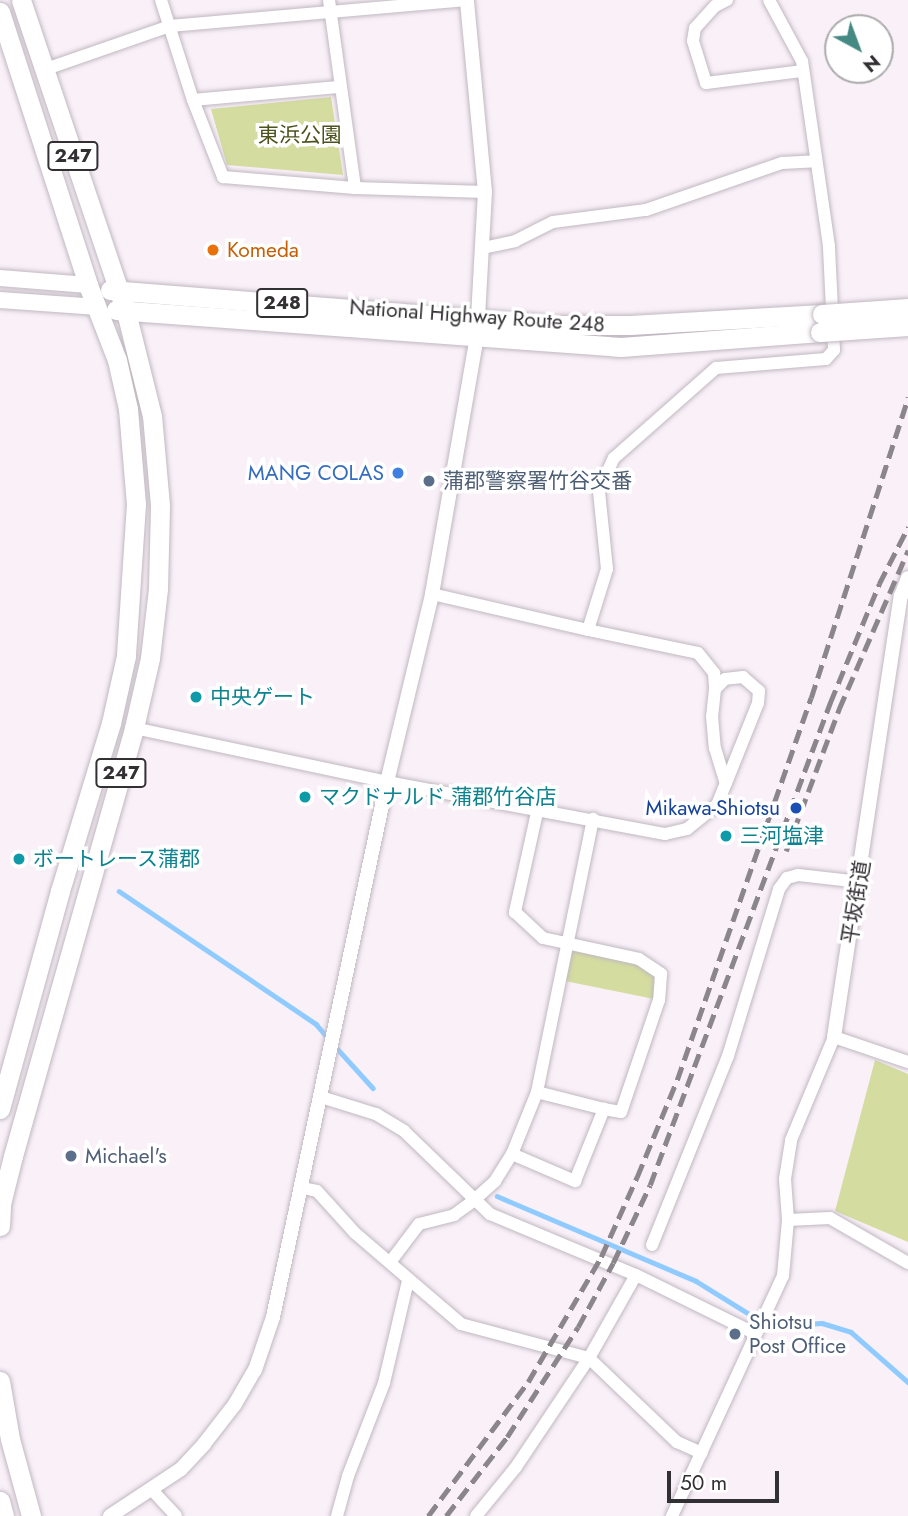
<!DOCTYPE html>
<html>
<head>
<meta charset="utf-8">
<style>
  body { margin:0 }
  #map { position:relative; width:908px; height:1516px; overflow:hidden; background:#f9f0f8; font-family:Jost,"Noto Sans JP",sans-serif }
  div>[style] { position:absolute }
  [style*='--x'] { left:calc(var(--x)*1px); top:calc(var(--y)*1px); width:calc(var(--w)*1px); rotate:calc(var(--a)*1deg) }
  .green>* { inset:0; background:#d4dd9f }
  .stream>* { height:4.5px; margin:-2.25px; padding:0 2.25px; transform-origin:2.25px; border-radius:2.25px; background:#90cbff }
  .roads { filter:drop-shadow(0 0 2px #c0b8c0) drop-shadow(0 0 2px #c0b8c0) }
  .minor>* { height:12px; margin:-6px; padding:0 6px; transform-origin:6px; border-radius:6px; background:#fff }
  .tertiary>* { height:14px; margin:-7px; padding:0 7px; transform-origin:7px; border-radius:7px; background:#fff }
  .secondary>* { height:16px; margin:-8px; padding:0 8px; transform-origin:8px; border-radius:8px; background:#fff }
  .trunk>* { height:19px; margin:-9.5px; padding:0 9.5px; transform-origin:9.5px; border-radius:9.5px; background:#fff }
  .rail>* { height:4.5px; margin-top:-2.25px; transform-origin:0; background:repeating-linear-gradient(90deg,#8b868b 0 14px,transparent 0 21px) }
  .bridges { filter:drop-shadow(0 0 2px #c0b8c0) drop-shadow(0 0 2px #c0b8c0) }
  .trunk-bridge>* { height:19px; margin:-9.5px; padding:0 9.5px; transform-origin:9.5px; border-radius:9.5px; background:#fff }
  .dots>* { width:19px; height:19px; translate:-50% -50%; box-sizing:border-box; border:4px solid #fff; border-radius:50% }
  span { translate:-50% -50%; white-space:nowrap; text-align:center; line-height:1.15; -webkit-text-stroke:7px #fff; paint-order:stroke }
  .shield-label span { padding:2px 5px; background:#fff; border:2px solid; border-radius:5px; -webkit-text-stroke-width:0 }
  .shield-label { font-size:19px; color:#333033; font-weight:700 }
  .park-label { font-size:21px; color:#4e531e }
  .food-label { font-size:21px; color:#c56008 }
  .left { translate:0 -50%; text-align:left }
  .street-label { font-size:21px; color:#333033 }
  .shop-label { font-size:21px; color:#366cbe }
  .right { translate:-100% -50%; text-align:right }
  .service-label { font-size:21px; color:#4e5e75 }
  .culture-label { font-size:21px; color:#0d838f }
  .transit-label { font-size:21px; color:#164399 }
  .north { position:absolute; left:824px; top:14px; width:70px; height:70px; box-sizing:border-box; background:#fff; border:2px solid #adacad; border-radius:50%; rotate:139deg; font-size:19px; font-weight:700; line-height:28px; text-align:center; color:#333033 }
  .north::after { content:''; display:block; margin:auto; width:24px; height:32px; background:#448a82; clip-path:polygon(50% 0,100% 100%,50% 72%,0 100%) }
  .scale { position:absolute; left:667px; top:1471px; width:112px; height:32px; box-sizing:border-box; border:4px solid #333033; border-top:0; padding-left:9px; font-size:21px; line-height:24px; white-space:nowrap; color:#333033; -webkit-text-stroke:5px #fff; paint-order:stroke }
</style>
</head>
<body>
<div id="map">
  <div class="green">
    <div style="clip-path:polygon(331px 97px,343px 175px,227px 165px,211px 109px)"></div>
    <div style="clip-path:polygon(567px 942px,639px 959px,661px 974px,659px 1000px,560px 980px)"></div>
    <div style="clip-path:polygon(875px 1060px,908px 1074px,908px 1242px,835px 1211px)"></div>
  </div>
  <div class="stream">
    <div style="--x:119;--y:891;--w:238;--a:34"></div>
    <div style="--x:316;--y:1024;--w:18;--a:49"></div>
    <div style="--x:334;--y:1045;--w:58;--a:47.8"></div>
    <div style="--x:497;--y:1196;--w:216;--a:23.1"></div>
    <div style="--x:696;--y:1281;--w:70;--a:31.7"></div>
    <div style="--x:756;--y:1318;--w:29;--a:14"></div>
    <div style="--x:784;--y:1325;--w:38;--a:-3"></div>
    <div style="--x:822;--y:1323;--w:30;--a:17"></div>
    <div style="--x:851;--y:1332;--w:76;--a:41.3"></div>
  </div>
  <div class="roads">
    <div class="minor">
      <div style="--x:161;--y:0;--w:105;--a:72.3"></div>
      <div style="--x:193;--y:100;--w:83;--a:68.7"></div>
      <div style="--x:223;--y:177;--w:132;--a:4.8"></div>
      <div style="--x:355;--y:188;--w:130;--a:1.8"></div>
      <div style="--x:329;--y:0;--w:190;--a:82.1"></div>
      <div style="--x:727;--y:0;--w:13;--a:153"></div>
      <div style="--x:715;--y:6;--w:30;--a:132"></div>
      <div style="--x:695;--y:28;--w:13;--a:99"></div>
      <div style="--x:693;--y:41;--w:44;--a:72.8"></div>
      <div style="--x:706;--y:83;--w:98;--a:-7.1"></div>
      <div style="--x:43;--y:70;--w:134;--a:-19.1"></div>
      <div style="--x:170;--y:26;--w:298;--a:-5"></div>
      <div style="--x:193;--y:100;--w:148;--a:-5.1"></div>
      <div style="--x:483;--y:248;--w:33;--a:-12"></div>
      <div style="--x:515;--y:241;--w:42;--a:-26.6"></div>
      <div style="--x:553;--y:222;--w:94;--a:-7.4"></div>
      <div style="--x:646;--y:210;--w:144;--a:-19.1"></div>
      <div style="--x:782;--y:163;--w:33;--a:-3"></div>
      <div style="--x:432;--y:594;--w:160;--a:13"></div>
      <div style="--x:588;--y:630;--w:64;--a:-72.7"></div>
      <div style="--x:607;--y:569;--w:78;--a:-95.9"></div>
      <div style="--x:599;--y:491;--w:36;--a:-66"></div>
      <div style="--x:614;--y:458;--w:136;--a:-41.4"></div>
      <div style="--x:716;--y:368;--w:110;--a:-4.7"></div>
      <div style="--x:826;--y:359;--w:12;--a:-48"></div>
      <div style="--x:834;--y:350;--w:104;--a:-92.8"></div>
      <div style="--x:829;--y:246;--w:187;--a:-98.3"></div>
      <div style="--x:802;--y:61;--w:69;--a:-118.4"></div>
      <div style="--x:588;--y:630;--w:112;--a:11.8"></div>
      <div style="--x:698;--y:653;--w:26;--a:51"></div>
      <div style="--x:714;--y:673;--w:16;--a:86"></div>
      <div style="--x:134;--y:728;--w:259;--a:12"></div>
      <div style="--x:387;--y:782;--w:283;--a:10.6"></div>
      <div style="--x:665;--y:834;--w:23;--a:-13"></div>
      <div style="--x:687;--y:829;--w:38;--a:-39"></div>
      <div style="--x:717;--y:805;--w:24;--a:-68"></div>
      <div style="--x:726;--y:783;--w:86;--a:-68.2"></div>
      <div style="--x:758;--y:703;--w:12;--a:-85"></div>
      <div style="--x:759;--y:691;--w:21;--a:-139"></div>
      <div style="--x:743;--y:677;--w:18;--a:174"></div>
      <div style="--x:725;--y:679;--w:14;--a:135"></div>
      <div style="--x:715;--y:689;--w:27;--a:96"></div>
      <div style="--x:712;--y:716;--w:32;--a:85"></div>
      <div style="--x:715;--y:748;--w:37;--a:73"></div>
      <div style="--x:538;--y:808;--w:107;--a:102.5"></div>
      <div style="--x:515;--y:912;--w:38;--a:43"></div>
      <div style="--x:543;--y:938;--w:98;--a:12.3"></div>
      <div style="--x:639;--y:959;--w:27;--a:34"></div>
      <div style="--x:661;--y:974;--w:26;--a:94"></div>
      <div style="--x:659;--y:1000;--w:118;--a:108.7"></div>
      <div style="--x:621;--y:1112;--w:17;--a:-170"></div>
      <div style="--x:321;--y:1097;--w:58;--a:17.2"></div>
      <div style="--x:376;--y:1114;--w:33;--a:31"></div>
      <div style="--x:404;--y:1131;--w:120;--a:44"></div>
      <div style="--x:490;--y:1214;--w:158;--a:22.7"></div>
      <div style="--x:636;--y:1275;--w:131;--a:26.2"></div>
      <div style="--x:512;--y:1154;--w:69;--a:23.2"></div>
      <div style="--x:575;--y:1181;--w:78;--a:-68.1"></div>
      <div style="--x:604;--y:1109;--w:69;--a:-165.8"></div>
      <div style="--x:303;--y:1188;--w:14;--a:12"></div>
      <div style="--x:317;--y:1191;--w:57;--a:47.9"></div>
      <div style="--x:355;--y:1233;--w:140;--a:40.6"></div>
      <div style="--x:461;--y:1324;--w:132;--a:14.9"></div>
      <div style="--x:589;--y:1358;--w:122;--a:43.7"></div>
      <div style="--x:677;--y:1442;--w:27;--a:24"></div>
      <div style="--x:788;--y:1220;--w:42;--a:-2.7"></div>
      <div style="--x:830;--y:1218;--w:90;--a:30"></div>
      <div style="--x:652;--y:1245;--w:204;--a:-68.1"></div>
      <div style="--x:728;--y:1056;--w:175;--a:-73"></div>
      <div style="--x:779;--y:889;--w:14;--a:-54"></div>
      <div style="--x:787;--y:878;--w:11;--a:-15"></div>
      <div style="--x:798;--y:875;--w:61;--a:6.5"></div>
      <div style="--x:391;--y:1261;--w:46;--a:-52.9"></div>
      <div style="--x:419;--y:1224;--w:36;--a:-14"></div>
      <div style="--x:454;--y:1215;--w:24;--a:-36"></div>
      <div style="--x:473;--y:1201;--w:30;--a:-42"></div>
      <div style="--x:495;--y:1181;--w:32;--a:-58"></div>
      <div style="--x:512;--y:1154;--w:67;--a:-68"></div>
      <div style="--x:537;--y:1092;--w:279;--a:-78.4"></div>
      <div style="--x:152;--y:1490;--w:35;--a:47"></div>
      <div style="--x:337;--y:1516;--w:41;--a:-74.6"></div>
      <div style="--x:348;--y:1476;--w:100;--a:-68.8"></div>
      <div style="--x:384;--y:1383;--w:105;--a:-76.8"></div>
      <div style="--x:476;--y:1516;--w:63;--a:-50.8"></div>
      <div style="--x:516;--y:1467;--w:131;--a:-56.2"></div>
      <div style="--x:589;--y:1358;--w:95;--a:-60.5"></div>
      <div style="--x:672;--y:1516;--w:264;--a:-65.2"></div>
      <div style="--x:783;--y:1276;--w:56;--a:-84.9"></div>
      <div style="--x:788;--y:1220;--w:41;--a:-94.2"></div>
      <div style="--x:785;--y:1179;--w:39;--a:-81"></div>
      <div style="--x:791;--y:1140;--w:112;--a:-67.3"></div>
      <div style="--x:834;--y:1037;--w:78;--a:18.7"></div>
    </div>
    <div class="tertiary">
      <div style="--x:834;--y:1037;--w:446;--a:-81.4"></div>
      <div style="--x:901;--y:596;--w:19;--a:-69"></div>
      <div style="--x:110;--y:1516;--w:85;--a:-33.5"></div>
      <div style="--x:181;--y:1469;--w:34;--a:-47"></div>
      <div style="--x:204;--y:1444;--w:51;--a:-52.2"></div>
      <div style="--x:235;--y:1404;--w:39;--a:-60"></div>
      <div style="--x:255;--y:1370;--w:56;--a:-71.2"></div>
      <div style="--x:273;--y:1317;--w:547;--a:-77.97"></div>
      <div style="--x:387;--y:782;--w:193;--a:-76.5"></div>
      <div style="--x:432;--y:594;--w:263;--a:-80.1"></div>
      <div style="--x:477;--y:335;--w:143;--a:-86.8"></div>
      <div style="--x:485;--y:192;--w:193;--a:-95.4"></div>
    </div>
    <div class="secondary">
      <div style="--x:0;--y:278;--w:88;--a:4.5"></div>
      <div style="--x:0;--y:300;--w:98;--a:4.1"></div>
    </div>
    <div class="trunk">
      <div style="--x:0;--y:12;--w:287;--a:72.1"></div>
      <div style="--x:88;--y:285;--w:80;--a:68.9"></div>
      <div style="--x:117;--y:360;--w:50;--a:77.3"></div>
      <div style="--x:128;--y:409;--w:95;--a:85.2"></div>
      <div style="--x:136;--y:504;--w:152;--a:93.8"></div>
      <div style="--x:126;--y:656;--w:69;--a:102.6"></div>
      <div style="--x:111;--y:723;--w:176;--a:106.9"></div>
      <div style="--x:60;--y:891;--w:226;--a:105.4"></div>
      <div style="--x:110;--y:290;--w:442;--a:4.5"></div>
      <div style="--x:551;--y:325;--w:79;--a:0"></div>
      <div style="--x:630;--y:325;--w:192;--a:-3.3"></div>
      <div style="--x:116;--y:310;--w:506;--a:4.19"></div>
      <div style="--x:621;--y:347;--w:200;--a:-4.3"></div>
      <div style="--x:0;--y:1226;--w:22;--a:-87"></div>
      <div style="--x:1;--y:1204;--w:49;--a:-76"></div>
      <div style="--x:13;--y:1156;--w:445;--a:-74.2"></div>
      <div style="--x:134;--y:728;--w:72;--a:-77.1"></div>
      <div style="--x:150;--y:658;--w:69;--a:-83.4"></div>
      <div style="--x:158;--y:589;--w:84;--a:-88.6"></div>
      <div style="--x:160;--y:505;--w:89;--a:-95.1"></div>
      <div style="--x:152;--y:416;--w:107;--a:-104"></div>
      <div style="--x:126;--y:312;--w:329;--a:-108.6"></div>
      <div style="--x:0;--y:1381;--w:59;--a:80.2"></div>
      <div style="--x:10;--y:1439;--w:80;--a:74.7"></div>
      <div style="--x:0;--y:1501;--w:16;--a:75"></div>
    </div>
  </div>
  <div class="rail">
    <div style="--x:786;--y:851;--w:152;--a:-69.5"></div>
    <div style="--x:839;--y:709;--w:173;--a:-66.5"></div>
    <div style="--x:428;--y:1516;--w:167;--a:-53.3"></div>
    <div style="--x:528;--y:1382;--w:145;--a:-59.7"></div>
    <div style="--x:601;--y:1257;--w:88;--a:-65.8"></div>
    <div style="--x:637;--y:1177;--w:105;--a:-67.6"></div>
    <div style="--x:677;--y:1080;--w:405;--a:-70.7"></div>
    <div style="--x:811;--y:698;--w:316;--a:-72.1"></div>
    <div style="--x:446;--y:1516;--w:100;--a:-52.3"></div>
    <div style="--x:507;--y:1437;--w:131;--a:-57.2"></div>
    <div style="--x:578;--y:1327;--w:73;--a:-61.3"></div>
    <div style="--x:613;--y:1263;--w:86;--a:-64.6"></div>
    <div style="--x:650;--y:1185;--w:515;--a:-69.52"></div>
    <div style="--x:830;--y:703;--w:129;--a:-67.6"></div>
    <div style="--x:879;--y:584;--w:64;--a:-63"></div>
  </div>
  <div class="bridges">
    <div class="trunk-bridge">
      <div style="--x:822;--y:314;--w:86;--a:-4"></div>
      <div style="--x:820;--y:332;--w:88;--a:-3.9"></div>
    </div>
  </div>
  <div class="dots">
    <div style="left:213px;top:250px;background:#e8710a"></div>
    <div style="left:398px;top:473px;background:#3f7fe0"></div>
    <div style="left:429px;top:481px;background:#5c6f8a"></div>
    <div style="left:196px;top:697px;background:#0f9aa8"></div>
    <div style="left:305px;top:797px;background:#0f9aa8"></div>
    <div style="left:796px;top:808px;background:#1a4fb4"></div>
    <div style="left:726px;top:836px;background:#0f9aa8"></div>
    <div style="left:19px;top:859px;background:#0f9aa8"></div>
    <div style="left:71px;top:1156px;background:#5c6f8a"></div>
    <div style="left:735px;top:1334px;background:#5c6f8a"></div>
  </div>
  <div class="shield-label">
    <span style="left:73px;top:156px">247</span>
    <span style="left:282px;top:303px">248</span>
    <span style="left:121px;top:773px">247</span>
  </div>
  <div class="park-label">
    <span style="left:300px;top:135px">東浜公園</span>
  </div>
  <div class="food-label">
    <span class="left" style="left:227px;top:250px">Komeda</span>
  </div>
  <div class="street-label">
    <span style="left:477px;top:316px;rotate:4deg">National Highway Route 248</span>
    <span style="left:856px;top:902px;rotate:-81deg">平坂街道</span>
  </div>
  <div class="shop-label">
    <span class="right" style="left:384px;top:473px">MANG COLAS</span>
  </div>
  <div class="service-label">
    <span class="left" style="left:443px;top:481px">蒲郡警察署竹谷交番</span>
    <span class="left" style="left:85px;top:1156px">Michael's</span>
    <span class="left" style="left:749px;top:1334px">Shiotsu<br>Post Office</span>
  </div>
  <div class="culture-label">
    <span class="left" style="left:210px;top:697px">中央ゲート</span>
    <span class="left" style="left:319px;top:797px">マクドナルド 蒲郡竹谷店</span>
    <span class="left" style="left:740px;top:836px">三河塩津</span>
    <span class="left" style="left:33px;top:859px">ボートレース蒲郡</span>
  </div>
  <div class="transit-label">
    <span class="right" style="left:780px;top:808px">Mikawa-Shiotsu</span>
  </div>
  <div class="north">N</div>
  <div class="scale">50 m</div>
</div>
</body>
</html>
